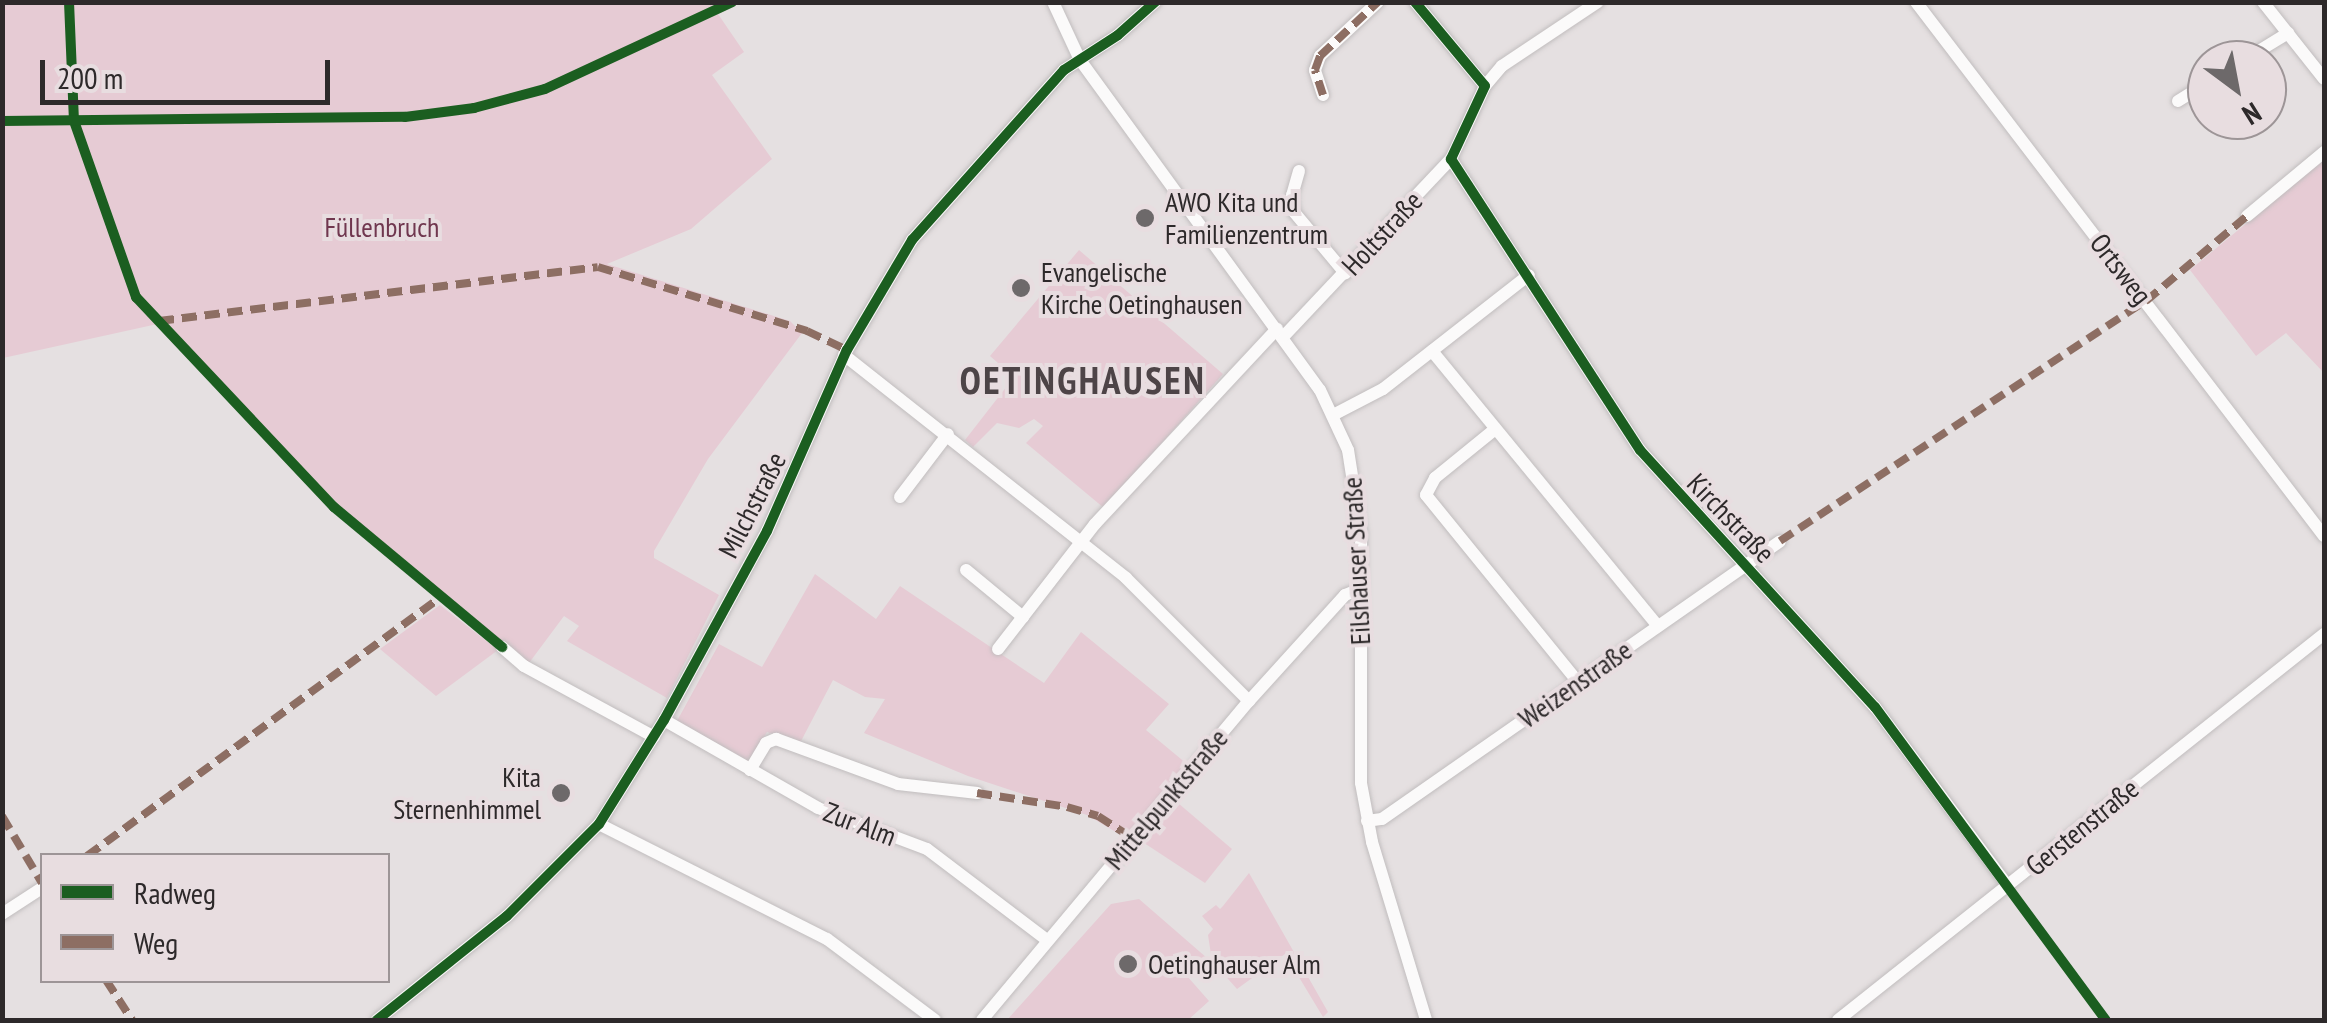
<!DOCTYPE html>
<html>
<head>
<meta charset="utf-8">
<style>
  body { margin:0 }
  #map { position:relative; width:2327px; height:1023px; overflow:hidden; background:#e5e0e1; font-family:"PT Sans Narrow",sans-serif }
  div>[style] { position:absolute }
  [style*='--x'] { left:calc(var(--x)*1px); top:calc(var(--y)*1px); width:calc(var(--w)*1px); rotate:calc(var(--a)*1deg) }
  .green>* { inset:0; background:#e6cbd4 }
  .roads { filter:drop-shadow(0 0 2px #c1bdbe) drop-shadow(0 0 2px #c1bdbe) }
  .minor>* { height:12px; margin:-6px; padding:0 6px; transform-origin:6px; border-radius:6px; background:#fbfafa }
  .quiet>* { height:8px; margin-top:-4px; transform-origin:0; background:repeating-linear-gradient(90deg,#8d6e63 0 15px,transparent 0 23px) }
  .cycleway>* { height:10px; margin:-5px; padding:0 5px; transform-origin:5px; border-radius:5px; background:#1b5e20 }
  .dots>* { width:28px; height:28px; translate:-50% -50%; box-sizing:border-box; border:5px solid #e8dde0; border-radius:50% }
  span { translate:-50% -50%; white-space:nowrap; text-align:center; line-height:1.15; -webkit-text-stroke:8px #e8dde0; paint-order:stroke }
  .poi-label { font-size:28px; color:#2d292a }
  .left { translate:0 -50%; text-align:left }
  .right { translate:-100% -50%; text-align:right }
  .park-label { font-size:28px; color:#70374f }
  .street-label { font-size:28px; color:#2d292a }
  .district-label { font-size:38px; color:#4d4447; font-weight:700; letter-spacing:2.5px }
  .frame { position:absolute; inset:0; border:5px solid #2d292a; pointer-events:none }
  .legend { position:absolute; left:40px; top:853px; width:350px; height:130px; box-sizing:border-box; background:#e8dde0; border:2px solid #9d9597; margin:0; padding:12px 18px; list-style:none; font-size:30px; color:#2d292a }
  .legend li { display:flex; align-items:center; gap:20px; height:50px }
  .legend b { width:50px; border:2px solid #9d9597 }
  .north { position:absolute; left:2187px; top:40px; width:100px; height:100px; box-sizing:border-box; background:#e8dde0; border:2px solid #9d9597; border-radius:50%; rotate:148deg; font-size:28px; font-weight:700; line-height:40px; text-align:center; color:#2d292a }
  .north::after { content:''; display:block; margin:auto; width:35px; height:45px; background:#6d696a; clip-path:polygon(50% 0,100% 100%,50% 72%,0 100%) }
  .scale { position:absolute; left:40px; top:60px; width:290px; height:45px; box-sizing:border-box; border:5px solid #2d292a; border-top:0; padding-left:12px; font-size:30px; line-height:35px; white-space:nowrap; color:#2d292a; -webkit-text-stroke:8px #e8dde0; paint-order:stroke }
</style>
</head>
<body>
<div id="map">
  <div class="green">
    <div style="clip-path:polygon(3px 3px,741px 3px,718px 14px,744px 52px,712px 75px,772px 159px,691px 229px,607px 264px,790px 321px,802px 333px,708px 459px,654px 551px,654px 558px,719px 595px,667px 698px,567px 641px,579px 626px,564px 616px,529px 663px,524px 661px,342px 508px,162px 323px,3px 358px)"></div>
    <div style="clip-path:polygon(2324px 159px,2324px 373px,2286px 333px,2256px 356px,2190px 270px)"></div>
    <div style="clip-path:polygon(1079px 250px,1223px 374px,1104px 508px,1026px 443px,1043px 426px,1034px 419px,1019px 428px,997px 423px,973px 447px,965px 440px,1014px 377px,990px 356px)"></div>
    <div style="clip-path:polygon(815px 574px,876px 619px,900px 586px,1044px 683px,1081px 632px,1169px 704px,1146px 730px,1187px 764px,1126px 838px,1087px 815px,968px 776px,864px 733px,885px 699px,865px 697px,833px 680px,800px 743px,767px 732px,749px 763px,677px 721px,719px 644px,762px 667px)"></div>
    <div style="clip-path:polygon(440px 605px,498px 650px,436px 696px,380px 649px)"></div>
    <div style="clip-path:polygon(1171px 797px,1232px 849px,1205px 883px,1138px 839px)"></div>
    <div style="clip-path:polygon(1249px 873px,1328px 1012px,1323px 1017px,1285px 954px,1237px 989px,1212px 961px,1208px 935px,1213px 929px,1202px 916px,1216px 905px,1220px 909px,1223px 906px)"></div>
    <div style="clip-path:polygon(1139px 899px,1207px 958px,1187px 976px,1209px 1001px,1188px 1020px,1007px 1020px,1111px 904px)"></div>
  </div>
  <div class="roads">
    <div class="minor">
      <div style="--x:1053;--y:2;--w:64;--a:65"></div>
      <div style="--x:1080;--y:60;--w:408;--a:54"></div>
      <div style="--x:1320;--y:390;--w:66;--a:65"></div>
      <div style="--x:1348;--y:450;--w:84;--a:81.1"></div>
      <div style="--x:1361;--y:533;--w:250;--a:90"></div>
      <div style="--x:1361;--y:783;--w:60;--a:79.4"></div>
      <div style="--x:1372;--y:842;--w:186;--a:73.1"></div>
      <div style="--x:1415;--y:2;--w:109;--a:50.2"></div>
      <div style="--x:1916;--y:2;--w:672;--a:52.62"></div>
      <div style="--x:2263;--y:2;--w:98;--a:51.6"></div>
      <div style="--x:2244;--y:60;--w:52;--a:-31.5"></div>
      <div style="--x:1323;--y:95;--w:26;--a:-108"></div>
      <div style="--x:1315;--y:70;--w:15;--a:-70"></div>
      <div style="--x:1320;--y:56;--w:79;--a:-43"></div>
      <div style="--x:2178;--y:101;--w:34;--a:-32"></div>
      <div style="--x:1451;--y:159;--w:347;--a:57"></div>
      <div style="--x:1640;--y:450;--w:348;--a:47.6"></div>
      <div style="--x:1875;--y:707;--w:223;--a:53.4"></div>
      <div style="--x:1299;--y:171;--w:25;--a:106"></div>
      <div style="--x:1292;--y:195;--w:17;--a:83"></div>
      <div style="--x:1294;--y:212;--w:80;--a:50.1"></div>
      <div style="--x:2247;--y:216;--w:100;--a:-39.7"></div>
      <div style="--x:1283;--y:337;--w:245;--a:-46.7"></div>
      <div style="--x:1451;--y:159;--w:81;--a:-65"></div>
      <div style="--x:1485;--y:86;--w:26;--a:-50"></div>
      <div style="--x:1502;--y:66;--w:115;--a:-33.7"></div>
      <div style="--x:1432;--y:351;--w:356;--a:50.6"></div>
      <div style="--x:844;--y:355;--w:360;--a:38.3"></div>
      <div style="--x:1126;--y:578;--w:174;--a:45"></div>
      <div style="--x:1333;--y:415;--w:56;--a:-27.5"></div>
      <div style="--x:1383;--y:389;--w:185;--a:-38"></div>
      <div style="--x:1494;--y:430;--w:76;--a:140.9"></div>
      <div style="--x:1435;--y:478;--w:19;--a:118"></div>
      <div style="--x:1426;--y:495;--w:241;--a:50.9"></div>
      <div style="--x:900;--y:497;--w:79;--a:-52.7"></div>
      <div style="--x:966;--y:570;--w:74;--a:39.5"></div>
      <div style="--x:502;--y:647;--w:29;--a:41"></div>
      <div style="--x:524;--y:666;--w:148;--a:28.6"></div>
      <div style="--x:998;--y:649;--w:158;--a:-52.2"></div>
      <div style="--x:1095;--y:524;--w:267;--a:-47"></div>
      <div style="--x:664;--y:720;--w:177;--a:29.7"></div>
      <div style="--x:818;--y:808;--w:116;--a:20.6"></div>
      <div style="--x:927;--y:849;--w:151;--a:37.2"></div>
      <div style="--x:750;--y:770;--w:31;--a:-59"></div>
      <div style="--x:766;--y:743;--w:11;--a:-22"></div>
      <div style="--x:776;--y:739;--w:130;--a:20.2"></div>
      <div style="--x:898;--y:784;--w:80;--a:6.5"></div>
      <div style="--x:1367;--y:821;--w:15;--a:-8"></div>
      <div style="--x:1382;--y:819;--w:485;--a:-34.9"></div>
      <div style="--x:599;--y:824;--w:255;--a:26.8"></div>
      <div style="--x:827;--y:939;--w:135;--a:36.9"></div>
      <div style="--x:2;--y:914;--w:48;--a:-33"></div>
      <div style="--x:377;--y:1020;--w:166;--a:-38.7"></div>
      <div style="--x:507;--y:916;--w:130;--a:-45"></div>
      <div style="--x:599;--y:824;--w:123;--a:-58"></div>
      <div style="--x:664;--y:720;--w:215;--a:-61.4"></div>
      <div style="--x:767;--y:531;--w:198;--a:-66.2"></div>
      <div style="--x:847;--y:350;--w:128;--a:-59.4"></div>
      <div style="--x:912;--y:240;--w:228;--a:-48.2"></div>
      <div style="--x:1064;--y:70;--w:64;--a:-32.9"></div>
      <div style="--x:1118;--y:35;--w:50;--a:-41.7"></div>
      <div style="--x:982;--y:1020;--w:416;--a:-50.1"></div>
      <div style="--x:1249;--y:701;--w:143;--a:-47.8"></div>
      <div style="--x:1345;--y:595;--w:16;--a:-22"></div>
      <div style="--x:1838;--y:1020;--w:621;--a:-38.46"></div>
    </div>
  </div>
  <div class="quiet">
    <div style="--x:1323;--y:95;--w:26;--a:-108"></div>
    <div style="--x:1315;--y:70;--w:15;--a:-70"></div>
    <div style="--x:1320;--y:56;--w:79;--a:-43"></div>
    <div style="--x:159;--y:321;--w:442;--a:-7"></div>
    <div style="--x:598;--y:267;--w:219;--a:17"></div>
    <div style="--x:807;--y:331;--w:44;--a:25.4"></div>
    <div style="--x:1780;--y:541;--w:438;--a:-33.3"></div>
    <div style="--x:2146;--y:301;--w:132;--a:-40.1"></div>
    <div style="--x:977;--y:793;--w:91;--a:8.8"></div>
    <div style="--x:1067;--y:807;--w:32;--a:16"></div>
    <div style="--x:1098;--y:816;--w:40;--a:32.9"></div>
    <div style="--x:2;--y:816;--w:78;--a:59.2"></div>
    <div style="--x:87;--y:856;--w:439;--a:-36.2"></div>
    <div style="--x:106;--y:980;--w:48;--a:57"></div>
  </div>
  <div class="cycleway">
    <div style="--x:69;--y:2;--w:119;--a:87.6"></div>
    <div style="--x:74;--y:121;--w:187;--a:70.6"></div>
    <div style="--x:136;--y:297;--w:289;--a:46.7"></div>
    <div style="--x:334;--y:507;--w:219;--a:39.8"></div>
    <div style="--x:1415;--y:2;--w:109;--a:50.2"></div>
    <div style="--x:1485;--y:86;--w:81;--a:115"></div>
    <div style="--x:1451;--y:159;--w:347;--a:57"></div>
    <div style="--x:1640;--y:450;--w:348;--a:47.6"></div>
    <div style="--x:1875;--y:707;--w:389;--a:53.6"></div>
    <div style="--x:2;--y:121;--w:403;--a:-0.6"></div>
    <div style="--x:405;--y:117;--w:70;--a:-7.4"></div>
    <div style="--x:474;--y:108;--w:73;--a:-15"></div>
    <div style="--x:545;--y:89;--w:206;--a:-24.9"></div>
    <div style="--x:377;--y:1020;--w:166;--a:-38.7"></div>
    <div style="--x:507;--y:916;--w:130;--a:-45"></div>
    <div style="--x:599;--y:824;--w:123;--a:-58"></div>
    <div style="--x:664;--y:720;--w:215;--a:-61.4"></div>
    <div style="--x:767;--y:531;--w:198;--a:-66.2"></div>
    <div style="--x:847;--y:350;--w:128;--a:-59.4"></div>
    <div style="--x:912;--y:240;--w:228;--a:-48.2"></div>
    <div style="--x:1064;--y:70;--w:64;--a:-32.9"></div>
    <div style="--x:1118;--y:35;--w:50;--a:-41.7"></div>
  </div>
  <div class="dots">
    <div style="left:1145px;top:218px;background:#6d696a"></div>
    <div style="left:1021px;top:288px;background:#6d696a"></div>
    <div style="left:561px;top:793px;background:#6d696a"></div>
    <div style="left:1128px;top:964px;background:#6d696a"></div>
  </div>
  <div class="poi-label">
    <span class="left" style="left:1165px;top:218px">AWO Kita und<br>Familienzentrum</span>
    <span class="left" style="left:1041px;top:288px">Evangelische<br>Kirche Oetinghausen</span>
    <span class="right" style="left:541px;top:793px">Kita<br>Sternenhimmel</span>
    <span class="left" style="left:1148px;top:964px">Oetinghauser Alm</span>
  </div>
  <div class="park-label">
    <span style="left:382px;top:227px">Füllenbruch</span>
  </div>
  <div class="street-label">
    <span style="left:1382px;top:233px;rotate:-47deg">Holtstraße</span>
    <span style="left:2121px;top:269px;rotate:52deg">Ortsweg</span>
    <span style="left:752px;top:505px;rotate:-63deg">Milchstraße</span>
    <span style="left:1731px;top:518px;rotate:46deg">Kirchstraße</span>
    <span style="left:1356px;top:561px;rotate:-93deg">Eilshauser Straße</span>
    <span style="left:1575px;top:684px;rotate:-35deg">Weizenstraße</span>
    <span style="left:1166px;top:799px;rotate:-50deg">Mittelpunktstraße</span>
    <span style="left:860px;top:824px;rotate:21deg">Zur Alm</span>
    <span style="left:2082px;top:827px;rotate:-39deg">Gerstenstraße</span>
  </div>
  <div class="district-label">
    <span style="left:1083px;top:380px">OETINGHAUSEN</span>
  </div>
  <div class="frame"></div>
  <ul class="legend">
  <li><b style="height:12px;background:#1b5e20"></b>Radweg</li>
  <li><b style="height:12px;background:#8d6e63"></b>Weg</li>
  </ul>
  <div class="north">N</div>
  <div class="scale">200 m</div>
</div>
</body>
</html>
